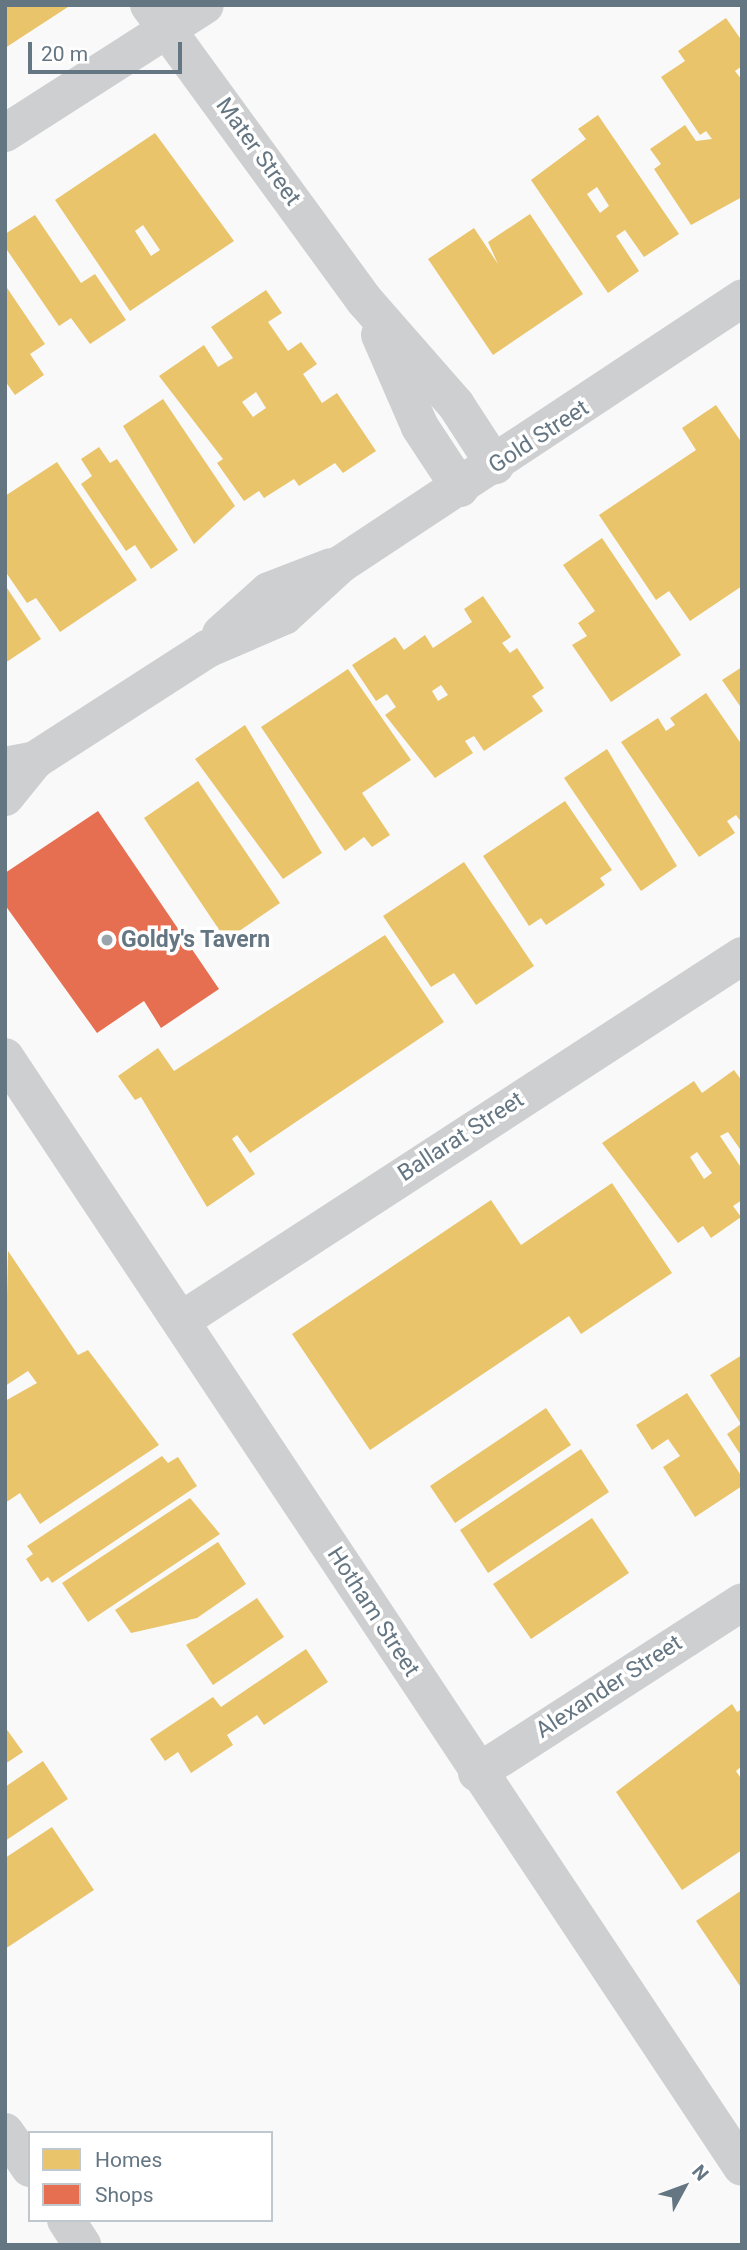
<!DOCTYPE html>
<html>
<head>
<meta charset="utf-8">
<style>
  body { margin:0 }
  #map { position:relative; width:747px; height:2250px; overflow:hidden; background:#f9f9f9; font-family:Roboto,sans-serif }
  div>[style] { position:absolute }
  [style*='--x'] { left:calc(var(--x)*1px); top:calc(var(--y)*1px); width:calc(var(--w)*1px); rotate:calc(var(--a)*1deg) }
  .homes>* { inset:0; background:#e9c46a }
  .shops>* { inset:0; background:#e76f51 }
  .minor>* { height:38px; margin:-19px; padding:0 19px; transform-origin:19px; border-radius:19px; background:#cecfd0 }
  .dots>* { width:19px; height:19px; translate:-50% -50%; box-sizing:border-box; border:4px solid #fff; border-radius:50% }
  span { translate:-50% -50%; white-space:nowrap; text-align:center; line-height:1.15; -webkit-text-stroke:7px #fff; paint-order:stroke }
  .street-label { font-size:23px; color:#657683 }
  .poi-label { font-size:23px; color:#657683; font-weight:700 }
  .left { translate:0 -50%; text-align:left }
  .frame { position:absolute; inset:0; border:7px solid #657683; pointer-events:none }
  .legend { position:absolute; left:28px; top:2131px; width:245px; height:91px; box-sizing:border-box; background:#fff; border:2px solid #c1c8cd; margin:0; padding:9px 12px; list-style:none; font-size:21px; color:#657683 }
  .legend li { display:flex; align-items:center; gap:14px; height:35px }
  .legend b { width:35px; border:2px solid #c1c8cd }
  .north { position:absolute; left:649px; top:2152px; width:70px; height:70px; -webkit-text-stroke:5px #fff; paint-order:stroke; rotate:49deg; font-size:19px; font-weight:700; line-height:28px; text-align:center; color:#657683 }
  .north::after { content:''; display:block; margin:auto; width:24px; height:32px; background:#657683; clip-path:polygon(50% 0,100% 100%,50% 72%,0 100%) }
  .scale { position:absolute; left:28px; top:42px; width:154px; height:32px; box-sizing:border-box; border:4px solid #657683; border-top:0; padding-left:9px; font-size:21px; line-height:24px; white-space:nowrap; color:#657683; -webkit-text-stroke:5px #fff; paint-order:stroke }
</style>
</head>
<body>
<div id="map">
  <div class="homes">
    <div style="clip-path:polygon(5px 5px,71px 5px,5px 48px)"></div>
    <div style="clip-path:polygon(726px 18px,742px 41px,742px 66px,735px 71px,742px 80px,742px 197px,691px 225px,654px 169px,661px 164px,650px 149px,685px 125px,696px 141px,712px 139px,706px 131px,700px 135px,661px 77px,685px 61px,678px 51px)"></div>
    <div style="clip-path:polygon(evenodd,598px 115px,679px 234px,644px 257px,625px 230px,616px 236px,639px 271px,608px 293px,531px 180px,586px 139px,578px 129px,598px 115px,597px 187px,609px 206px,600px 213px,587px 194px,597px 187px)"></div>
    <div style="clip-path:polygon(evenodd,155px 133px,234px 241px,130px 311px,55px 200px,155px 133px,143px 225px,160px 250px,151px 256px,135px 231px,143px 225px)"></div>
    <div style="clip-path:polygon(530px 214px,583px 294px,493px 355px,428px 259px,474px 228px,498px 264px,488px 242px)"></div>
    <div style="clip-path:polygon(35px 215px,81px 283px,95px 274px,126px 320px,90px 344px,71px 318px,59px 326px,5px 247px,5px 234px)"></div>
    <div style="clip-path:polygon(5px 285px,45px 344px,30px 354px,44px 375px,15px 395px,5px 381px)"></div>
    <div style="clip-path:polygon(evenodd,266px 290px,282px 313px,268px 322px,288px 351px,301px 342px,317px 364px,303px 374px,322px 403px,337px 393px,376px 451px,343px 473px,335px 463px,299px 486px,294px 479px,264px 498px,259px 491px,244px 501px,217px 463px,223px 459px,159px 376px,204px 345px,218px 367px,233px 358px,211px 327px,266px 290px,256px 392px,266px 408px,253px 417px,242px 402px,256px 392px)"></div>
    <div style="clip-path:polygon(163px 399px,235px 506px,194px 544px,123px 426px)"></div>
    <div style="clip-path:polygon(716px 405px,742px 443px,742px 586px,690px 621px,669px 591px,656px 600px,599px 515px,696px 450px,682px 428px)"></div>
    <div style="clip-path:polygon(99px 447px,110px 463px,117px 459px,178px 550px,151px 569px,135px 545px,126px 551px,81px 484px,92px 476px,81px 459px)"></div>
    <div style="clip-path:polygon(57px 462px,137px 580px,60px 632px,36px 598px,27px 603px,5px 571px,5px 496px)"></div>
    <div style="clip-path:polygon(602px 538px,681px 655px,611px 702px,572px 645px,587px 636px,578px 623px,595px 611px,563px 565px)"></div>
    <div style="clip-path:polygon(5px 585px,41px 639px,5px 663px)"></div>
    <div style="clip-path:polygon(evenodd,483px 596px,511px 637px,502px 643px,510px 653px,517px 648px,544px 688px,532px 696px,543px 711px,484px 751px,474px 736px,465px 741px,473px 753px,435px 778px,385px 715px,396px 707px,387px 694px,376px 701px,352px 665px,395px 637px,404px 650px,425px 635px,433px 648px,472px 622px,464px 609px,483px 596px,441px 685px,448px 695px,438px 701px,432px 691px,441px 685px)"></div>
    <div style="clip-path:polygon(742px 667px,742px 709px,722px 680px)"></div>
    <div style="clip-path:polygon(348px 669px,411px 760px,362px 793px,390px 835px,372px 847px,364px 837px,345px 851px,261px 727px)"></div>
    <div style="clip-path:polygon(706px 693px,742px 745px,742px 823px,736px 815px,727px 821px,735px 833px,699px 857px,621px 742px,658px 718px,666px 731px,675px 725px,670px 718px)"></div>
    <div style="clip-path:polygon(245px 725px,322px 853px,283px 879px,195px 759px)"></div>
    <div style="clip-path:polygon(607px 749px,677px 866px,641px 891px,564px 778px)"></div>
    <div style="clip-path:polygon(198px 781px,280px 903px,226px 940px,144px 818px)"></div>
    <div style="clip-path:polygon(565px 801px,612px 870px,600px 878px,605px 885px,576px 905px,546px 925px,541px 918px,529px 926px,483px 856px)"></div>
    <div style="clip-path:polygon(464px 862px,534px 966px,476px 1005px,454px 973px,431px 987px,383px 916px)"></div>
    <div style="clip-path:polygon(385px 935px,444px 1022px,250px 1153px,237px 1135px,232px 1139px,255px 1174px,207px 1207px,141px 1097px,135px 1100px,118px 1076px,158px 1048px,174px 1071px)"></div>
    <div style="clip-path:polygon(evenodd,734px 1070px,742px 1081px,742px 1152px,728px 1132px,720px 1136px,742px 1169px,742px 1200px,733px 1206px,741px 1217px,711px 1238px,703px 1226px,678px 1243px,602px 1143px,694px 1081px,702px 1093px,734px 1070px,697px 1152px,712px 1173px,704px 1179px,690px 1157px,697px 1152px)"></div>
    <div style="clip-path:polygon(612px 1183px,672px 1273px,581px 1334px,569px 1316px,370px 1450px,292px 1334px,491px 1200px,521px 1245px)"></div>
    <div style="clip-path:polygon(8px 1251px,78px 1355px,88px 1350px,159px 1445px,40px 1524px,20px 1493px,5px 1503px,5px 1401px,37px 1383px,28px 1371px,5px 1386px)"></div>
    <div style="clip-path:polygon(742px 1355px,742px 1457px,727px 1434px,741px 1424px,710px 1375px)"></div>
    <div style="clip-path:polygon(687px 1393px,742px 1477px,742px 1486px,695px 1517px,663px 1467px,680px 1456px,668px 1439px,652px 1450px,636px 1425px)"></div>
    <div style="clip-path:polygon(546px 1408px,571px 1445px,455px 1523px,430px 1486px)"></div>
    <div style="clip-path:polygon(581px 1449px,609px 1492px,488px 1573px,460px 1530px)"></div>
    <div style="clip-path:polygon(162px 1456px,168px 1463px,178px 1457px,197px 1486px,52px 1583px,48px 1577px,41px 1582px,26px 1559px,33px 1554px,27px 1546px)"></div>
    <div style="clip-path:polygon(190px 1498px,220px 1534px,88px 1622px,62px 1583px)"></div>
    <div style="clip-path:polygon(592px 1518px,629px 1573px,531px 1639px,493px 1584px)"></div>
    <div style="clip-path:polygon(218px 1542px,246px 1584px,197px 1618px,131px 1633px,115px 1610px)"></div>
    <div style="clip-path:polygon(257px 1598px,284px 1637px,213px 1685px,186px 1645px)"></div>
    <div style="clip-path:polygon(306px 1649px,328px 1682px,264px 1725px,257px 1715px,227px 1735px,233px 1745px,191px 1773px,178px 1752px,165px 1761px,150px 1739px,213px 1697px,221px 1707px)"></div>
    <div style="clip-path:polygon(732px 1704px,737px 1712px,742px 1709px,742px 1766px,736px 1771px,742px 1780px,742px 1850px,682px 1890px,616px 1792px)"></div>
    <div style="clip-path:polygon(5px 1727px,23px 1752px,5px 1764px)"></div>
    <div style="clip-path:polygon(43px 1761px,68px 1799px,5px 1841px,5px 1787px)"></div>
    <div style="clip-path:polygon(52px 1827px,94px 1890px,5px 1949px,5px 1858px)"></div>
    <div style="clip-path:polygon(742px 1890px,742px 1989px,696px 1921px)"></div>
  </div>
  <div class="shops">
    <div style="clip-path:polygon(98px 811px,219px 989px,161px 1028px,144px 1001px,97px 1033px,5px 905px,5px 873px)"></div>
  </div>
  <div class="minor">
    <div style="--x:149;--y:5;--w:366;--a:53.9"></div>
    <div style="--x:365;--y:301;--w:138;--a:48.8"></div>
    <div style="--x:456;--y:405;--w:72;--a:57"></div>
    <div style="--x:5;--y:133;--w:237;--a:-32.6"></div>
    <div style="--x:380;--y:335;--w:100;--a:66.5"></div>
    <div style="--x:420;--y:427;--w:73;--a:56.7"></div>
    <div style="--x:221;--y:634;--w:64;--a:-41.9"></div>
    <div style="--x:269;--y:591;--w:66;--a:-21.2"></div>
    <div style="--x:5;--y:766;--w:31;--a:-11"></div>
    <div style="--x:35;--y:760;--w:205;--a:-32.8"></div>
    <div style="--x:207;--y:649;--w:84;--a:-23.2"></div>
    <div style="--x:284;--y:616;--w:77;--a:-42.4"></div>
    <div style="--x:341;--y:564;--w:481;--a:-33.5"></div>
    <div style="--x:5;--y:797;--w:48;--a:-51"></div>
    <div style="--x:5;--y:1057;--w:1332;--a:56.42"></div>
    <div style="--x:182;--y:1320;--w:668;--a:-33.02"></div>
    <div style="--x:477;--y:1773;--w:315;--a:-32.8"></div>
    <div style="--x:5;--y:2132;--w:44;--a:55.2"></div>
    <div style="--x:66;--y:2220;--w:30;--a:57"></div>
  </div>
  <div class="dots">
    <div style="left:107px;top:940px;background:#99a4ac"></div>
  </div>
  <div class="street-label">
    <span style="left:258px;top:152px;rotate:54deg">Mater Street</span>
    <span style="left:539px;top:437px;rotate:-33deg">Gold Street</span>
    <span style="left:461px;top:1137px;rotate:-33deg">Ballarat Street</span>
    <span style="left:373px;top:1612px;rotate:57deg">Hotham Street</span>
    <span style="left:609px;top:1687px;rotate:-33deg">Alexander Street</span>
  </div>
  <div class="poi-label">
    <span class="left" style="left:121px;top:940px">Goldy's Tavern</span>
  </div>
  <div class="frame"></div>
  <ul class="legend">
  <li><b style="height:19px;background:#e9c46a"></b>Homes</li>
  <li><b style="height:19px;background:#e76f51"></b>Shops</li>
  </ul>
  <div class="north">N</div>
  <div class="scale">20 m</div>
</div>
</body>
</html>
